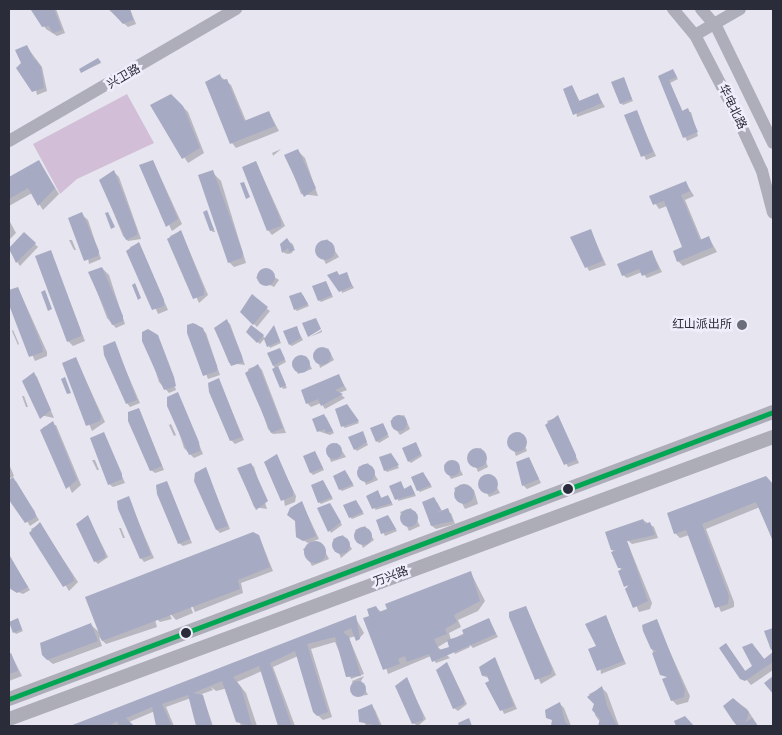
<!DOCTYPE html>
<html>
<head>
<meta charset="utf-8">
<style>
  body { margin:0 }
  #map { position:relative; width:782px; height:735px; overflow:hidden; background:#e6e5f0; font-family:"Asap Condensed","Noto Sans SC",sans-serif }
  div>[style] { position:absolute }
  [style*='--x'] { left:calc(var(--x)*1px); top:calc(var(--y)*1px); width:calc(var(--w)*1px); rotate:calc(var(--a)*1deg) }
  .green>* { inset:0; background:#d2bfd7 }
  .shadow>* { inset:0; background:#0003 }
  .round { border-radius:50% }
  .building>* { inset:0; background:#a7aac3 }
  .secondary>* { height:12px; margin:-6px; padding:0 6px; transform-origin:6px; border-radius:6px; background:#aeaeba }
  .primary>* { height:14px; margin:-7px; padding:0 7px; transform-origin:7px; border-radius:7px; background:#adadb8 }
  .bus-1>* { height:5px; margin:-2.5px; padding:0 2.5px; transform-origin:2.5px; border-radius:2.5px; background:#00a651 }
  .dots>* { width:14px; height:14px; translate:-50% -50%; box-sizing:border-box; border:2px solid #f0eefb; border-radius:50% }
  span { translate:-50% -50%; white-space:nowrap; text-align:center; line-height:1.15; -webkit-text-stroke:5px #f0eefb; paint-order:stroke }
  .street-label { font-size:12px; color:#2b2c3a }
  .poi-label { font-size:12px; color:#2b2c3a }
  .right { translate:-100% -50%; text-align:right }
  .frame { position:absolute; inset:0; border:10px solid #2b2c3a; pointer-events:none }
</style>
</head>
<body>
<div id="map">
  <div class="green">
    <div style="clip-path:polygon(127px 94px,154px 143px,77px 179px,60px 194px,33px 144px)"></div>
  </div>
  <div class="shadow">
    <div style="clip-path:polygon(32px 9px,56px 9px,65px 33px,57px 36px,46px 29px)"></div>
    <div style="clip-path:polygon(108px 9px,130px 9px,136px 24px,128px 27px)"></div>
    <div style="clip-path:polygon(27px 47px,42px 67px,47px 91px,37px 95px)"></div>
    <div style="clip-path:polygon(98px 59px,101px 63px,82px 72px,81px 69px)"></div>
    <div style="clip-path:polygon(673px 71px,678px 79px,670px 83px,683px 112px,691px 112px,698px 136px,687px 141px,659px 76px)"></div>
    <div style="clip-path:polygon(220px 76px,231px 85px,246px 121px,269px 112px,279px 131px,236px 148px,232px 143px)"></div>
    <div style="clip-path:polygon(623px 78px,633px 101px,623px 105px,621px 103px)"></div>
    <div style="clip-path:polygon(572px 86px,580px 102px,598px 95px,605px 107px,577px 117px)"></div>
    <div style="clip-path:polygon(171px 95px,188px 112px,204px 153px,188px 163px,151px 106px)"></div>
    <div style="clip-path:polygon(636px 111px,656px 156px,646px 160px,626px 115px)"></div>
    <div style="clip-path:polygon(281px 149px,273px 156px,273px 155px,272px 153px)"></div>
    <div style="clip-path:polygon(298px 151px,305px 158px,318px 196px,301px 194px,286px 155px)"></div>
    <div style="clip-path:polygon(153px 161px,182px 224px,172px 231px,141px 166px)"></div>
    <div style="clip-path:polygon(39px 162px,59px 194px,43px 210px,32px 193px,9px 206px,9px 179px)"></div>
    <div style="clip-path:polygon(256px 162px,285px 226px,272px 235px,268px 230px)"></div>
    <div style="clip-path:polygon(114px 172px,119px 177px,141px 239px,128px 241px,123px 236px,101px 181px)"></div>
    <div style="clip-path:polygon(212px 172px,221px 181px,246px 263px,234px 267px,229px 262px)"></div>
    <div style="clip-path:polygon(686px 183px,694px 196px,685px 200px,702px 241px,709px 238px,717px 252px,683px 266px,678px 261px,684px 247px,667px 206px,659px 209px,651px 197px)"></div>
    <div style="clip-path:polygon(207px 212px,215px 232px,213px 232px,211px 230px)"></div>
    <div style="clip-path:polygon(81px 214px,88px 220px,101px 259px,89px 264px)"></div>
    <div style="clip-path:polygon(9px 220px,16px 233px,9px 240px)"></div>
    <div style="clip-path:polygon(181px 231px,208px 295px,199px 303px,170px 236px)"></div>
    <div style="clip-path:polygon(591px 231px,606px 265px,589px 271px,572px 238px)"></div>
    <div style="clip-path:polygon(24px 234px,38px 247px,20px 266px,9px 250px)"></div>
    <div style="clip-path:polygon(327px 239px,339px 257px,326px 264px,317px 247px)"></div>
    <div style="clip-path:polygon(69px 240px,72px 240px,76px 250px,74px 250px)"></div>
    <div class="round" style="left:282px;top:242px;width:12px;height:12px"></div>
    <div style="clip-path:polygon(139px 243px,168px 310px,158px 314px,130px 247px)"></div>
    <div style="clip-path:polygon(50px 251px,85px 341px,73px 346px,68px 341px)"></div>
    <div style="clip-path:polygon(652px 252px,662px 272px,647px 278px,642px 272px,627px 278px,623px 275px)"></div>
    <div style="clip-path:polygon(102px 268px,109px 275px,125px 324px,116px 328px,107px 318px,90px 273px)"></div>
    <div style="clip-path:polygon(262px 269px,279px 280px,274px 287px,256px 278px)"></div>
    <div style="clip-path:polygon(337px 272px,340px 276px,346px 274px,354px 288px,342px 293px)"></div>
    <div style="clip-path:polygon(326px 282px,333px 297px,321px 302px,319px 300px)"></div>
    <div style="clip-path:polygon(18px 288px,47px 352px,47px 356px,35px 361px,9px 301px,9px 292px)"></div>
    <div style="clip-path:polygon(303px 295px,309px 306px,297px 311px,295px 309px)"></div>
    <div style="clip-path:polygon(250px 297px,270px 311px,257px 327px,242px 311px)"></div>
    <div style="clip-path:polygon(226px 321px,230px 324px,245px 365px,229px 363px,215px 328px)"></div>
    <div style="clip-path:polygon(196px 324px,206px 333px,220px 375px,208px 379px,188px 326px)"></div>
    <div style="clip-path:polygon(274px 327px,281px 343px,270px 348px,265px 338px,260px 344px,253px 338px,263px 336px,266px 339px)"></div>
    <div style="clip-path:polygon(296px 327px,303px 340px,292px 346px,290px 345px)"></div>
    <div style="clip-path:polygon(13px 330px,19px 344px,18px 345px,12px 331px)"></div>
    <div style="clip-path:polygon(322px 330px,322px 332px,310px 337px)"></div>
    <div style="clip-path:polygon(143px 332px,157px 336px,176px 390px,169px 393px,159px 382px)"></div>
    <div style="clip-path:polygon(114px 343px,140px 403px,130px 407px,127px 403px)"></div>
    <div style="clip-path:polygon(328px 348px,334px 360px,320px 368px,317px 355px)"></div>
    <div style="clip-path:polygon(280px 349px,286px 362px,277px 367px,287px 388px,283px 389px,269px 354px)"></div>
    <div style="clip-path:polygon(306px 356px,312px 369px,298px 374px,292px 362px)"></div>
    <div style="clip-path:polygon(76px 359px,105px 422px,92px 431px,64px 363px)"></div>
    <div style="clip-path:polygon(258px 365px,262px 370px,286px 433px,273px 434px,268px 429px,248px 369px)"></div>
    <div style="clip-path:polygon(34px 374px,37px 377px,54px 418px,40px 415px)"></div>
    <div style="clip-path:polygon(339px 376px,347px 390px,339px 393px,345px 398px,325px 409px,321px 403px,311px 407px,307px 403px)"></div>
    <div style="clip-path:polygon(219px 380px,244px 440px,235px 444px,231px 440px)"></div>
    <div style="clip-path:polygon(178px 394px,203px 454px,194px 458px,184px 448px,168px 398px)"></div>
    <div style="clip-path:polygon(22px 396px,24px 396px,28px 407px,26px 407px)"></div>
    <div style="clip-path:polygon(349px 408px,359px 423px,345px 428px,343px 426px)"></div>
    <div style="clip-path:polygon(139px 409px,164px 470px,155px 473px,151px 470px)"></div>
    <div style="clip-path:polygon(404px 415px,410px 429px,400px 435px,390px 421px)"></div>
    <div style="clip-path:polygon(326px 417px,334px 433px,330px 435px,318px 431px)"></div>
    <div style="clip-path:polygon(558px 417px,579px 463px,568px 467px,547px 421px)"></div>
    <div style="clip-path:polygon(171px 424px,176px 435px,174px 436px,169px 425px)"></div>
    <div style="clip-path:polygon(383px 424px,389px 437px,379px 443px,377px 441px)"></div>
    <div style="clip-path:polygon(56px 425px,81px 485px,72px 493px,43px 427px)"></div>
    <div style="clip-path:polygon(362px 432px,368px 445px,357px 451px,355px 449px)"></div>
    <div style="clip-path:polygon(520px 432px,527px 451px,516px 456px,509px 436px)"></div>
    <div style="clip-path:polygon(104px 434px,125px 483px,113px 487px,109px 484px)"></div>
    <div style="clip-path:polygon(337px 443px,346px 457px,331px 462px,326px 448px)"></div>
    <div style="clip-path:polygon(416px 443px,422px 456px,411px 463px,409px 461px)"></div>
    <div style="clip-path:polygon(481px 448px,488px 467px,478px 472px,470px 452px)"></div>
    <div style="clip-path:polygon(276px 455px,296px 496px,295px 502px,285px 506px)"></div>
    <div style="clip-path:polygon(316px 455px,324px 470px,313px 475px,311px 473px)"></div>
    <div style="clip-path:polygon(392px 456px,399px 468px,387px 472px,385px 470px)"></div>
    <div style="clip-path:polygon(529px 458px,541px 483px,527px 489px,523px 485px)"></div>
    <div style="clip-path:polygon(92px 460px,95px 460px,99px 470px,97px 470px)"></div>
    <div style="clip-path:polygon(456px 461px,463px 475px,451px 479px,444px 465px)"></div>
    <div style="clip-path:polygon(368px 463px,378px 480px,366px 485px,358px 467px)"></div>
    <div style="clip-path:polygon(9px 464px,14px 476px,9px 479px)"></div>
    <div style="clip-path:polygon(251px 464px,254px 467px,267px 509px,254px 507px,239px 469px)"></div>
    <div style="clip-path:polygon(206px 469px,230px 529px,220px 533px,217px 530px)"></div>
    <div style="clip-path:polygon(347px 474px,354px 486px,342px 491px,340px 489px)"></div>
    <div style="clip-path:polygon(490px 474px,500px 493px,489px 497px,480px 478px)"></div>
    <div style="clip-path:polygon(425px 476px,432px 487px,420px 492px,418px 490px)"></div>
    <div style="clip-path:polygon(16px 481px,39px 520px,30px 526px,9px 492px,9px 483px)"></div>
    <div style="clip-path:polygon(167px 482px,192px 543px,183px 546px,179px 543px)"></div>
    <div style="clip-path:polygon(324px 483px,333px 499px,321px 504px,319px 502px)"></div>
    <div style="clip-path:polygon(401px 483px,405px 490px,411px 487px,416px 496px,398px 501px)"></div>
    <div style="clip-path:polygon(464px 484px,474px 490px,478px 504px,465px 509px,454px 488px)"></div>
    <div style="clip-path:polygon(772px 485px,773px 542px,760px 507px,706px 529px,734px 602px,734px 607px,721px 612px,689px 535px,680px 538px,675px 533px)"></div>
    <div style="clip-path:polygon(378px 492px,382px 499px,388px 496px,393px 505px,375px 510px)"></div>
    <div style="clip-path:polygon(128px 498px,154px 558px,144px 562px,141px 558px)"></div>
    <div style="clip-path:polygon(437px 502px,443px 513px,451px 513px,455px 524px,436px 529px,432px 526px,423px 503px)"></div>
    <div style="clip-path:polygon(302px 503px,319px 539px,308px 543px,298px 537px)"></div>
    <div style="clip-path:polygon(357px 503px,364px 514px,352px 519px,350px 517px)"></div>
    <div style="clip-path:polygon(330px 504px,342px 525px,331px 533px,319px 509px)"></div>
    <div style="clip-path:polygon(411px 508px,420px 526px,409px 531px,400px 512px)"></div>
    <div style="clip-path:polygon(88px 517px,108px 557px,98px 564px,95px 561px)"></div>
    <div style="clip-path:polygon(390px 519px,397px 531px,385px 536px,378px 521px)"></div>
    <div style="clip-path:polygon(643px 520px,654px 527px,658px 538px,632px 544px,626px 539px,652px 603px,650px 609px,639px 612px,612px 549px)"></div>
    <div style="clip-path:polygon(40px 524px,78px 582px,69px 591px,31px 529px)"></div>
    <div style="clip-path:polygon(365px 526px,374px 540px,363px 548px,355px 530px)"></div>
    <div style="clip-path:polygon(119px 528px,121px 528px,125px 538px,123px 538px)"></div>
    <div style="clip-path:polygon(343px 535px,352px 549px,341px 558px,333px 539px)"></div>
    <div style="clip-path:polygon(259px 536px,273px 571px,241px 583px,243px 593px,195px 612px,176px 569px,193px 613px,176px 620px,167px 610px,172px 619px,160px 622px,154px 616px,157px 627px,106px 644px,99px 637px,102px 646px,53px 664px,48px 660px,42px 643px,91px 625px,100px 633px,86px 598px,117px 586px,120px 590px,119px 586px,179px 561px)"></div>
    <div style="clip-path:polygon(320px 542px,329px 559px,312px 566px,303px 549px)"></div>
    <div style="clip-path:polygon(10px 558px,30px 590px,23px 594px,11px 589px)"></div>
    <div style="clip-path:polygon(471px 573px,485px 601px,478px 611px,458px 620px,461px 627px,449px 633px,451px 640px,489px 620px,498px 637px,473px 648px,468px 643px,470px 647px,455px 654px,448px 641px,438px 647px,450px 658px,436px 663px,431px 656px,388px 674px,371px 616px,376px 607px,381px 612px)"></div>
    <div style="clip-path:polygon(526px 607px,556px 675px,541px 684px,510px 617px)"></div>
    <div style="clip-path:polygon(355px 617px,364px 633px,358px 640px,356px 636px,349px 638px,364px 674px,351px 679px,335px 642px,311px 649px,332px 717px,323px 720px,314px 712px,298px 656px,273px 667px,295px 726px,282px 726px,262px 671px,237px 682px,246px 693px,257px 726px,241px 726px,228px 688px,216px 691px,211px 687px,213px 690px,202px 694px,213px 726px,199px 726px,191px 698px,166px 707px,174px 726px,160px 726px,155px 711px,129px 722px,134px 726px,76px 726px)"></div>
    <div style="clip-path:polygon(606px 617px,626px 664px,601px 674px,598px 646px)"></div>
    <div style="clip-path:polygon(17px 620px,23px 631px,16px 634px,14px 632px)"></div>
    <div style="clip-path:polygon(656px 621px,690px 696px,688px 702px,677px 705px,672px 700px,665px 678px,673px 678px,661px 674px,652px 649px)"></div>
    <div style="clip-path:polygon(726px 644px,746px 672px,753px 667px,757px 650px,765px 660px,773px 653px,773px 670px,751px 685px,720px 648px)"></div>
    <div style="clip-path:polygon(11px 654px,22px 676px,9px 681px,9px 655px)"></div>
    <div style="clip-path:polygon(495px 658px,517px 709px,504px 714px,489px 678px,483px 676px)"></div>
    <div style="clip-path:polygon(447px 663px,467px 704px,458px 711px,454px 708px)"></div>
    <div style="clip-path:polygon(364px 676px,361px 681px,368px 695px,356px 696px,352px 681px)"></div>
    <div style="clip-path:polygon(406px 679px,426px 719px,418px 726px,413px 723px)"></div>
    <div style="clip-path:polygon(602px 688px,607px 693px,619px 726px,603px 726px,595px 715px,596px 706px,589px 694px)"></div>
    <div style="clip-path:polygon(733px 699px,747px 709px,758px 726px,739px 726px,725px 706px)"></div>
    <div style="clip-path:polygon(560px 704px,564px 708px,571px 726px,551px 726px)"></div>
    <div style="clip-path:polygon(372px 706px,375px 710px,382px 726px,366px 726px,360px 711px)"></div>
  </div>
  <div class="building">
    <div style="clip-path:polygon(54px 9px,62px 30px,53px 33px,49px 26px,42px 27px,31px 10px)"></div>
    <div style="clip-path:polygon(109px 9px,130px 9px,133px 20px,123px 24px)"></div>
    <div style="clip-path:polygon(27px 45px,34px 59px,31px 61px,35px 59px,41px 67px,44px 88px,32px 92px,16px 68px,21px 63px,15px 50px)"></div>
    <div style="clip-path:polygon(98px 58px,101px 62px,81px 73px,79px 69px)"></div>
    <div style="clip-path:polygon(673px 69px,677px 77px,669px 80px,682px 111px,688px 108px,698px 132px,683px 138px,658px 76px)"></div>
    <div style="clip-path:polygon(220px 74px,222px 80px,227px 79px,244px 121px,269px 111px,275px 126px,230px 144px,205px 82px)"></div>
    <div style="clip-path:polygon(624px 77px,632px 99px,620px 104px,611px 82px)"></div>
    <div style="clip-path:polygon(572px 85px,579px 101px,598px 93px,602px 103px,573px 115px,563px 89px)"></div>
    <div style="clip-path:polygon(171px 94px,183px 106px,200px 148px,182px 159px,150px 105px)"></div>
    <div style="clip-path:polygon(637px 110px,653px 152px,641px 157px,624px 115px)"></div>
    <div style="clip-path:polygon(298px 149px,316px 188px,304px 197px,284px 155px)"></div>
    <div style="clip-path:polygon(39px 160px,55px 188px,38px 206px,28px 188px,9px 199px,9px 177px)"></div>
    <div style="clip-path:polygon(153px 160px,178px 219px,166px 227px,139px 165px)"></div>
    <div style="clip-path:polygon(256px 161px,281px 221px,281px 226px,267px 231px,242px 167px)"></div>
    <div style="clip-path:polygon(114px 170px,137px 230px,137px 235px,126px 240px,99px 180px)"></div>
    <div style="clip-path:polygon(213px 170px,243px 253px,242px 258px,228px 263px,198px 175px)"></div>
    <div style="clip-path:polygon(686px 181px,690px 191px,681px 195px,700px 240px,709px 236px,713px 247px,677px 262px,673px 251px,682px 247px,664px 201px,653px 205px,649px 196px)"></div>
    <div style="clip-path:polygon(244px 182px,250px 197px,246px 199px,240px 183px)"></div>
    <div style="clip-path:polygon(207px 210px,214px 230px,210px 231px,203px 212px)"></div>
    <div style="clip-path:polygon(82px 212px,99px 251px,98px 256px,84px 261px,68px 218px)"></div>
    <div style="clip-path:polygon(108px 212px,115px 227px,111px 229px,105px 213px)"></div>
    <div style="clip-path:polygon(591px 229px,603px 261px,585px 268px,570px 237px)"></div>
    <div style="clip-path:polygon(181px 230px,204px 289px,204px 295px,193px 299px,167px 239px)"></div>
    <div style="clip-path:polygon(24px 232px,36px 243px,16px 263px,9px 248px)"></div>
    <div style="clip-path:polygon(287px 238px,295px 250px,289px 252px,288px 248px,282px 253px,280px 244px)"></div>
    <div class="round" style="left:315px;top:240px;width:20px;height:20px"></div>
    <div style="clip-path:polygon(139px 242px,164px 300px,164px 306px,152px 310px,126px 251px)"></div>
    <div style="clip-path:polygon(51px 250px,81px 331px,81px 336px,67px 342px,35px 256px)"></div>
    <div style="clip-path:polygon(652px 250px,659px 269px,642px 276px,639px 269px,622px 276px,617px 264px)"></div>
    <div style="clip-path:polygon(102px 267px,123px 316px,123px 321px,112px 325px,88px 272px)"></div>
    <div class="round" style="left:257px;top:268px;width:18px;height:18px"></div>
    <div style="clip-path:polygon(337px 271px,339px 275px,347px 272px,352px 286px,339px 292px,327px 275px)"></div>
    <div style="clip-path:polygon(326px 281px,332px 295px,318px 301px,312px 286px)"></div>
    <div style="clip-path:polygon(135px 283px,141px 298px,138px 300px,132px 285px)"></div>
    <div style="clip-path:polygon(18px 287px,42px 346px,43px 352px,29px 357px,9px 305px,9px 290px)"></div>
    <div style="clip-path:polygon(45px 290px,52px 309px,48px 311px,41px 292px)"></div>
    <div style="clip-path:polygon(301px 292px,308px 304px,294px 310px,289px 296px)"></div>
    <div style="clip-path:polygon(252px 294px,268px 307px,253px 325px,240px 312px)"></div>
    <div style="clip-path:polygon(316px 318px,321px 329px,308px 337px,302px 323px)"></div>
    <div style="clip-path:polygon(227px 319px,242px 356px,243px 362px,231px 366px,214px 328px)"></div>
    <div style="clip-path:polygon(193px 323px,203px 328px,217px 366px,217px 371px,203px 376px,187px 333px,187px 325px)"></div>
    <div style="clip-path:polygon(251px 325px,264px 335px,257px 343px,246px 332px)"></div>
    <div style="clip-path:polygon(274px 325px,280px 341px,267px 347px,264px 339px)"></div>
    <div style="clip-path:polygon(297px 326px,301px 338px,289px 345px,283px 331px)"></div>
    <div style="clip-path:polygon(148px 329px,158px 335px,174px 377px,176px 386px,164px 390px,142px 341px,142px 332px)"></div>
    <div style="clip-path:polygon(115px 341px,137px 400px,126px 404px,104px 355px,103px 346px)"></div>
    <div class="round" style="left:313px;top:347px;width:18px;height:18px"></div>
    <div style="clip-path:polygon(280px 348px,285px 359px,273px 366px,267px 353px)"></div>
    <div class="round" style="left:292px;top:355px;width:18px;height:18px"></div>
    <div style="clip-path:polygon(76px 357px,101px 416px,100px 421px,86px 426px,62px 363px)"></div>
    <div style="clip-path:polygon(258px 364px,283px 428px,271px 433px,245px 373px)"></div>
    <div style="clip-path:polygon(278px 366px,286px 385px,280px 388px,272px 369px)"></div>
    <div style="clip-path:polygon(34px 372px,51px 410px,40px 419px,22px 381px)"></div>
    <div style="clip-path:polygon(339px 374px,344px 386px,335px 390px,343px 394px,321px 406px,318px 399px,306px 404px,301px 390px)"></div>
    <div style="clip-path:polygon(65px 377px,71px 393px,67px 394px,61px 379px)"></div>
    <div style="clip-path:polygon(219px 378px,242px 437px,230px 441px,209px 392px,208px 383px)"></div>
    <div style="clip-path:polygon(178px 392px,199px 442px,200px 451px,189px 455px,167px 406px,167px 397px)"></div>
    <div style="clip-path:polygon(347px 404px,359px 421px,341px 427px,335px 409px)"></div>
    <div style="clip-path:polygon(139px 408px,162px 466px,150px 471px,128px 421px,128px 412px)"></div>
    <div style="clip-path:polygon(324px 414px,333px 431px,326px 433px,325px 429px,317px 432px,312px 419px)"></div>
    <div class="round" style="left:391px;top:415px;width:16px;height:16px"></div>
    <div style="clip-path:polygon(558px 415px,576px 455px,576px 460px,564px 465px,545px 425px)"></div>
    <div style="clip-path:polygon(53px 421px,77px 480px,66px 489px,40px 430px)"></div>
    <div style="clip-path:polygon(383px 423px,388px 434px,376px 442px,370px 428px)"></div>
    <div style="clip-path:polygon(363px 431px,367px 442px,354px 450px,348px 437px)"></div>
    <div style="clip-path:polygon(104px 432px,122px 474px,122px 479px,108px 485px,90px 438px)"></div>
    <div class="round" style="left:507px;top:432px;width:20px;height:20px"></div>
    <div style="clip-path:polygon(416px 442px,421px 454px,408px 462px,402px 448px)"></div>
    <div class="round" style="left:326px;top:443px;width:16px;height:16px"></div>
    <div class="round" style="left:467px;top:448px;width:20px;height:20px"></div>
    <div style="clip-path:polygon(315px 451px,323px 468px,310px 473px,303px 456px)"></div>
    <div style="clip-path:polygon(391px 453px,399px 465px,384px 471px,379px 457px)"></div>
    <div style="clip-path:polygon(277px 454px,293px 491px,293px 496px,281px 501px,264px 462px)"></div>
    <div style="clip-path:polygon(529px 457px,539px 479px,522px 486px,516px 462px)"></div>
    <div class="round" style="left:444px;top:460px;width:16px;height:16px"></div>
    <div style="clip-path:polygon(251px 463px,268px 501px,256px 510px,237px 468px)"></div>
    <div class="round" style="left:357px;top:464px;width:18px;height:18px"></div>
    <div style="clip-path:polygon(206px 467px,228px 526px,216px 530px,194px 481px,195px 473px)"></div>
    <div style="clip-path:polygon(345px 470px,353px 484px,339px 490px,333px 476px)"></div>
    <div style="clip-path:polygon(423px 472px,431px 485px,417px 491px,411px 477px)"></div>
    <div class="round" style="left:478px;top:474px;width:20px;height:20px"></div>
    <div style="clip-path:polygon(766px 476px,773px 484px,773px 541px,756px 502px,702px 524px,729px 596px,728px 604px,715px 608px,686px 530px,674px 534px,667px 513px)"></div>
    <div style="clip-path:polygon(13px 477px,35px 512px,36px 517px,25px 523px,9px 500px,9px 480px)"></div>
    <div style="clip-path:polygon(323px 480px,332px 497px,318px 503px,311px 485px)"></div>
    <div style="clip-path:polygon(167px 481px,190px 539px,178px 544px,157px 494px,156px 485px)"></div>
    <div style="clip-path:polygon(401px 481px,404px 489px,411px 485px,415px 494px,395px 500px,389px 486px)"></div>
    <div class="round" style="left:454px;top:484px;width:20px;height:20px"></div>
    <div style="clip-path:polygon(378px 490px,381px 498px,388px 495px,392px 503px,372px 509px,366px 496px)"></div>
    <div style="clip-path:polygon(129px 496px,151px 555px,140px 559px,118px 509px,117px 501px)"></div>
    <div style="clip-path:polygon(434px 497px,441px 510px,433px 514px,448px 508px,453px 521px,431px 526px,422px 502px)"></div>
    <div style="clip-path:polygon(356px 500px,363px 512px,349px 518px,343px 505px)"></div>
    <div style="clip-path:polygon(302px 501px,316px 536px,303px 541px,296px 537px,295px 521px,287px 515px,290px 508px)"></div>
    <div style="clip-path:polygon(330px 503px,341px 522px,328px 532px,317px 508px)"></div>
    <div class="round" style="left:400px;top:509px;width:18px;height:18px"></div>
    <div style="clip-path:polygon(88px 515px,105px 553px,105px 558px,94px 562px,76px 524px)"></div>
    <div style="clip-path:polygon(388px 515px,396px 529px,381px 534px,376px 520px)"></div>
    <div style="clip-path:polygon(643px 519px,645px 524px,650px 522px,655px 535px,627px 541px,648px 601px,633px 608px,625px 589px,629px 585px,624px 587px,618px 571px,624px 568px,618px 568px,611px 552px,617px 550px,611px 550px,605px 532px)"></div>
    <div style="clip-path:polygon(40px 522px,73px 576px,74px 581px,63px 587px,29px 533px)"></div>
    <div class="round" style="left:354px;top:527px;width:18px;height:18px"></div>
    <div style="clip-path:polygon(253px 532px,259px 535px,270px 567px,238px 580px,240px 589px,102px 641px,85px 597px)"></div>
    <div class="round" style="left:332px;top:536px;width:18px;height:18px"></div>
    <div class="round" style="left:304px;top:541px;width:22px;height:22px"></div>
    <div style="clip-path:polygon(10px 556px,28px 587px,17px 593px,9px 588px)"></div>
    <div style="clip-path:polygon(471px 571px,480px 601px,454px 615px,457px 622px,445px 629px,447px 634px,434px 639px,439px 650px,449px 647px,447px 640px,464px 635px,462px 630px,489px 618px,496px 634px,432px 662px,429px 654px,407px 662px,405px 656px,398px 659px,400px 664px,383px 670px,363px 618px,369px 616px,367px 609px,376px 606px,379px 612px,387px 609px,385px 604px)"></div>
    <div style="clip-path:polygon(526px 606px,552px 669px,551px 674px,535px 680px,509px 617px,509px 612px)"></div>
    <div style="clip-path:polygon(356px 615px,360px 639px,356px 641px,351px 628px,343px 632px,349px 637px,361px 676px,346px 677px,335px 637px,307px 644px,328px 712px,317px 716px,313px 712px,295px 651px,270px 663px,292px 726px,278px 726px,259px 666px,233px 677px,241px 687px,252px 726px,236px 722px,222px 681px,193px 693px,203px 695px,212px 726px,196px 726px,188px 695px,162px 704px,172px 726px,156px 726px,152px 707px,126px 718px,134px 726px,119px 726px,117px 721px,109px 726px,70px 726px)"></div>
    <div style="clip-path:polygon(606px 615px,624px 661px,597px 671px,588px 649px,596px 646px,585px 624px)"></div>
    <div style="clip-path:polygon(18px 618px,22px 629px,13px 633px,9px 622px)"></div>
    <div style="clip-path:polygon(657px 619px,685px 690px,684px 697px,671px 701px,662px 679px,667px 677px,660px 675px,652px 653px,657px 651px,651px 649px,643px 631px,642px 625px)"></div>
    <div style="clip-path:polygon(91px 623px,98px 641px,47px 660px,42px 655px,40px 643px)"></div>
    <div style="clip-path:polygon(773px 628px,773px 649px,771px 650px,764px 631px)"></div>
    <div style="clip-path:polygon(726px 643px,745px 671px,752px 666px,742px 647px,752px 643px,764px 659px,773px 652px,773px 662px,745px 681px,740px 679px,719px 648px)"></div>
    <div style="clip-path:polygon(11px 653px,18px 671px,9px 674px,9px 654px)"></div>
    <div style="clip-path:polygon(495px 657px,514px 706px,500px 711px,485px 683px,489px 681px,487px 675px,482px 676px,479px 667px)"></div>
    <div style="clip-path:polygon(447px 662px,464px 699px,464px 704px,453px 709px,436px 670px)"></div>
    <div style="clip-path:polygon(773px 676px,773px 694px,764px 683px)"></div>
    <div style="clip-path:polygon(407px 677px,423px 715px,423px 720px,412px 724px,395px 686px)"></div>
    <div class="round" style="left:350px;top:681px;width:16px;height:16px"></div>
    <div style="clip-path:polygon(602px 686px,607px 706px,617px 726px,598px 726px,600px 719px,592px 710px,594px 704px,587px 697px)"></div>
    <div style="clip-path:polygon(733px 698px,749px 712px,746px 722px,752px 718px,758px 726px,737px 726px,733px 721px,723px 706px)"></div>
    <div style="clip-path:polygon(560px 702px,565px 722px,569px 726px,551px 726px,552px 720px,546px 718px,545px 710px)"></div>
    <div style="clip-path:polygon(372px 704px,380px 726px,359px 722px,358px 710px)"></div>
    <div style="clip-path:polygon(685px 716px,694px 726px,676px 726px,674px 721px)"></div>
    <div style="clip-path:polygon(469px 718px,472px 726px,459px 726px,458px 723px)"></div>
  </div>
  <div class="secondary">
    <div style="--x:673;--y:9;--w:34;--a:50"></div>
    <div style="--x:695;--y:35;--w:82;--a:62.5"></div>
    <div style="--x:733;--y:108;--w:69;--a:65.3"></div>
    <div style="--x:762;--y:171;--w:43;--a:75.3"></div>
    <div style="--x:701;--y:9;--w:23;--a:49"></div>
    <div style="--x:716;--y:26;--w:130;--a:64"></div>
    <div style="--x:695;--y:35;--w:52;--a:-30"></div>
    <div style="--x:9;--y:141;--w:263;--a:-30.2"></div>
  </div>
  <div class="primary">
    <div style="--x:9;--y:699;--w:816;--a:-20.59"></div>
    <div style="--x:9;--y:719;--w:814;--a:-20.26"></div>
  </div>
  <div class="bus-1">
    <div style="--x:9;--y:699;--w:816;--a:-20.59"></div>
  </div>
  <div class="dots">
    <div style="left:742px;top:325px;background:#6c6d7a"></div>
    <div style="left:568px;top:489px;background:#2b2c3a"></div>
    <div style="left:186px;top:633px;background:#2b2c3a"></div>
  </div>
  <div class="street-label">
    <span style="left:124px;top:77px;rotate:-30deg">兴卫路</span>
    <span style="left:732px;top:107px;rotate:64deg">华电北路</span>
    <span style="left:391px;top:577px;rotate:-20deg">万兴路</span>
  </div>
  <div class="poi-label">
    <span class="right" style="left:732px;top:325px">红山派出所</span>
  </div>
  <div class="frame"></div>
</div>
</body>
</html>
